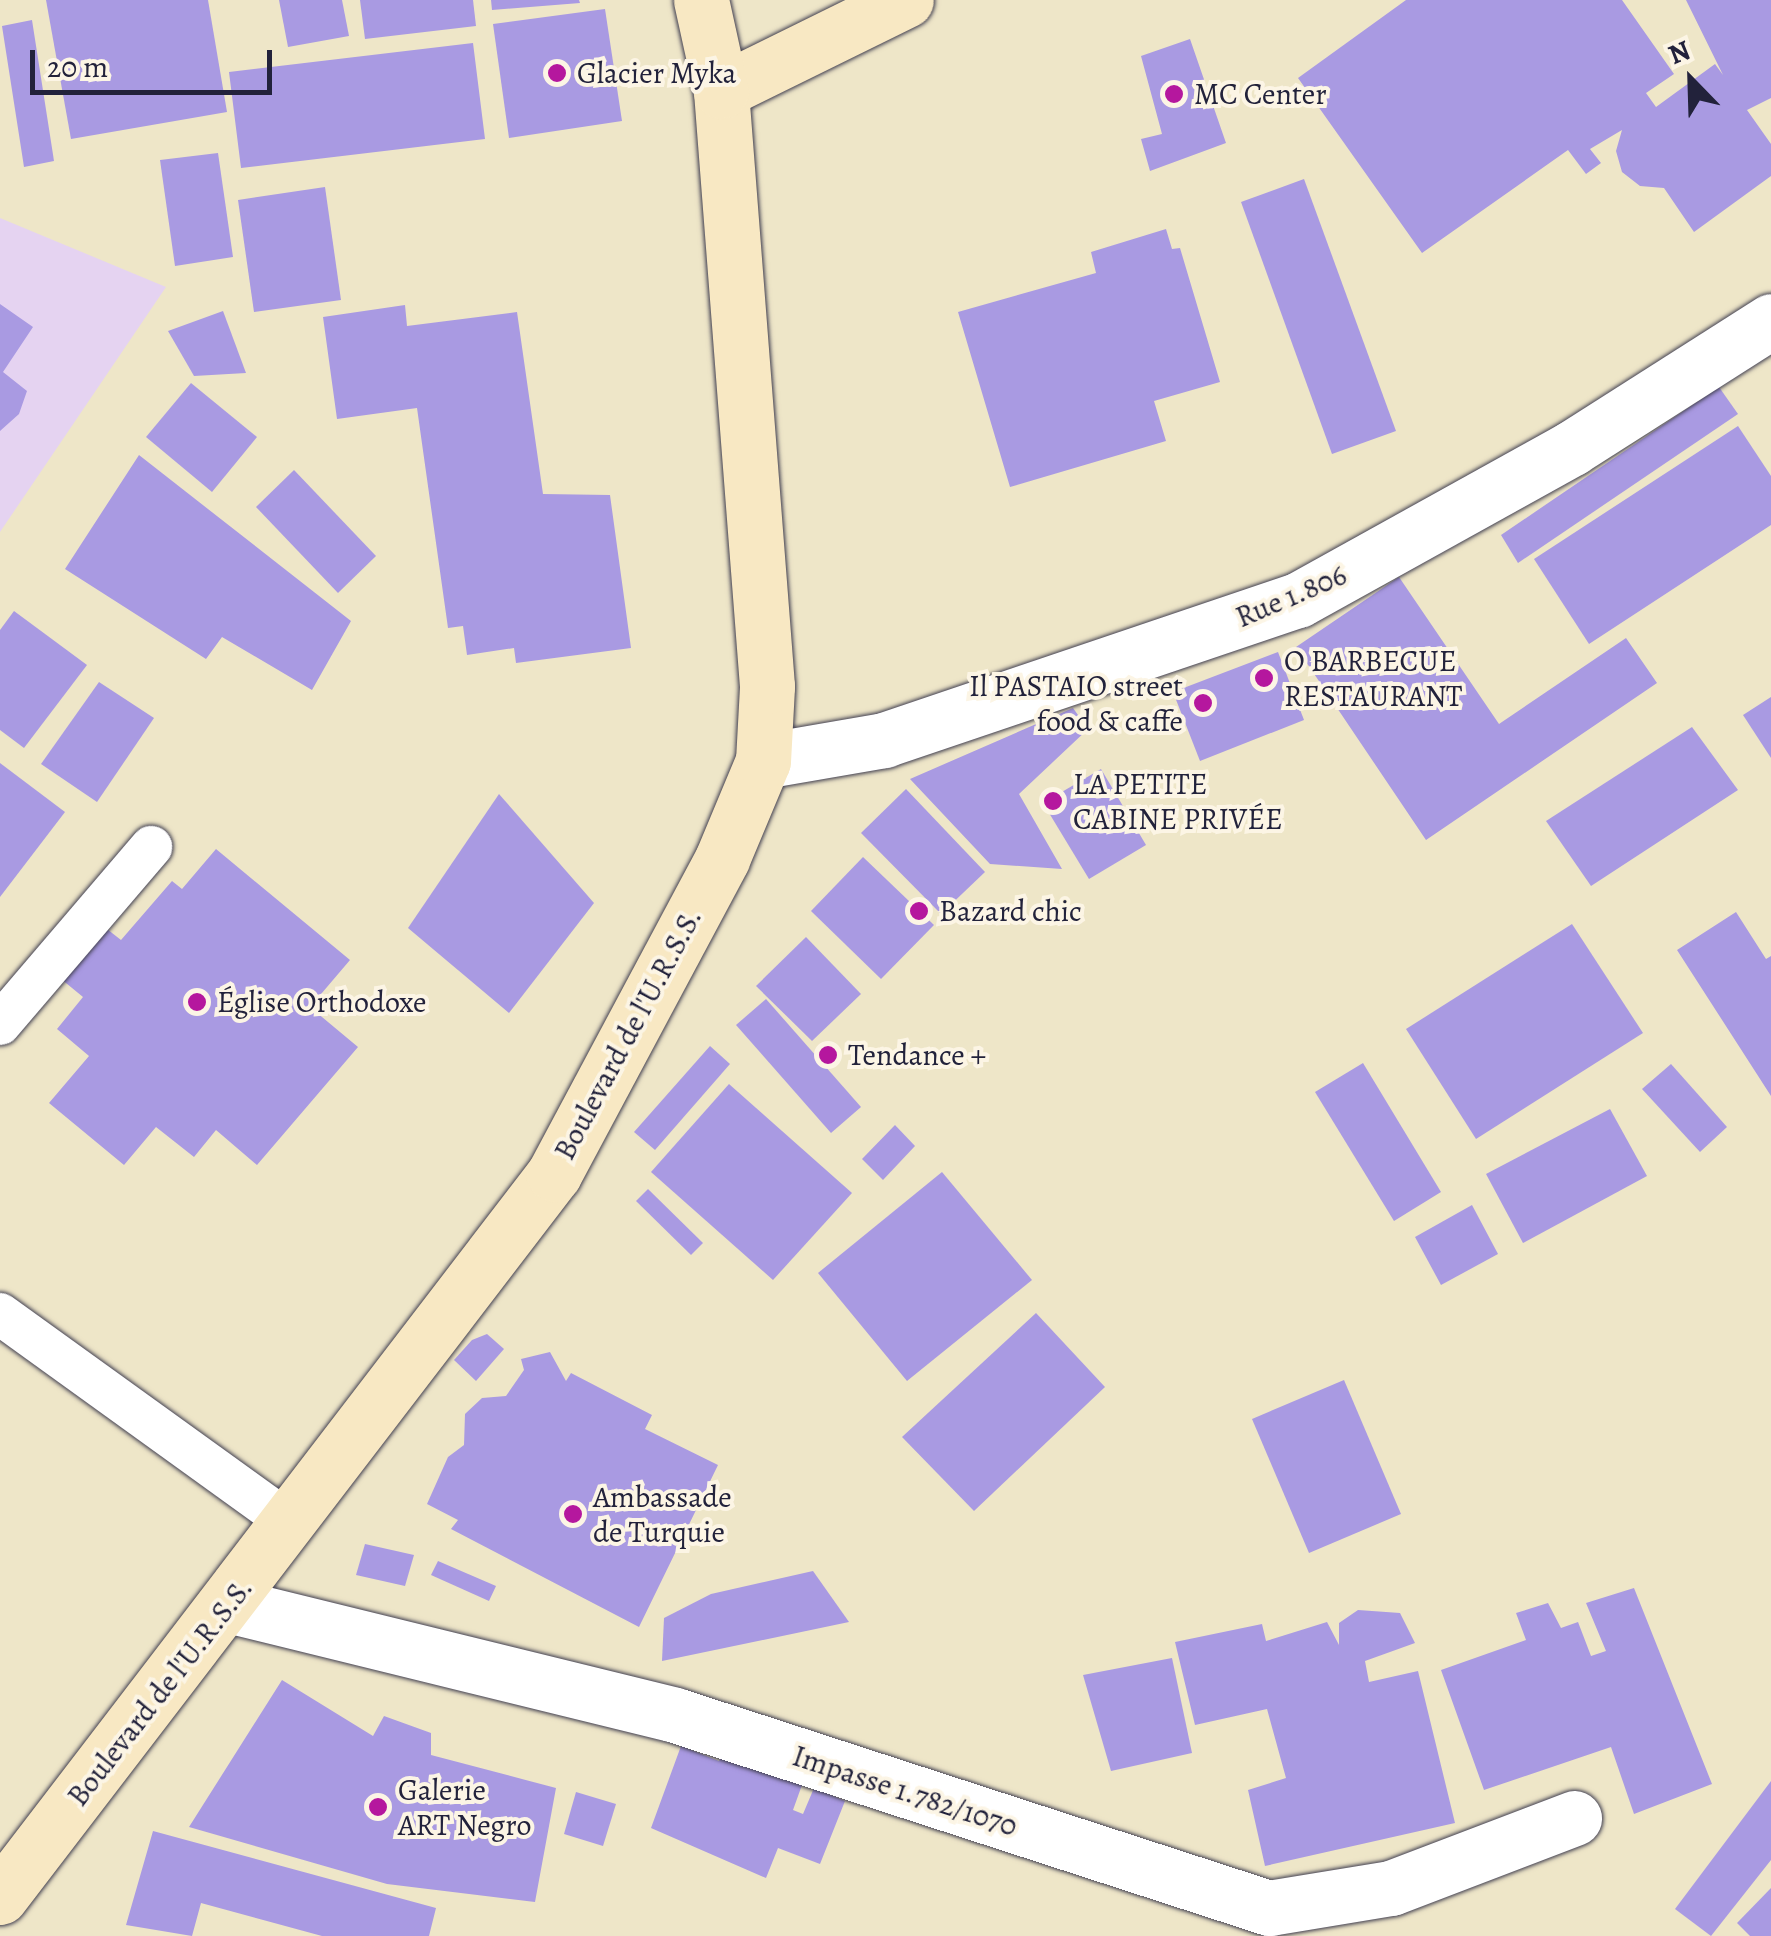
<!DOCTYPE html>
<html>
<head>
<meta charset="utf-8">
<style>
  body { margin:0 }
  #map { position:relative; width:1771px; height:1936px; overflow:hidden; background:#eee6c8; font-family:Alegreya,serif }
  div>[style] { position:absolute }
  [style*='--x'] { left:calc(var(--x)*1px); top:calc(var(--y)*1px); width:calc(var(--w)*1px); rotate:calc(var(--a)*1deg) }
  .built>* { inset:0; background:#e5d3f1 }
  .building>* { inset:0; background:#a99ae2 }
  .roads { filter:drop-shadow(0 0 2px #413f50) drop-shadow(0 0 2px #413f50) }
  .lane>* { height:42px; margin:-21px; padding:0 21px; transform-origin:21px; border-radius:21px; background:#fff }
  .street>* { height:55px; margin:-27.5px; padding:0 27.5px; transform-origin:27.5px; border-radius:27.5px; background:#fff }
  .secondary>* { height:55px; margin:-27.5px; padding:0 27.5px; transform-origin:27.5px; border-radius:27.5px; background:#f8e8c3 }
  .dots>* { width:28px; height:28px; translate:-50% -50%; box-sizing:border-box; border:5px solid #fcf5e5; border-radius:50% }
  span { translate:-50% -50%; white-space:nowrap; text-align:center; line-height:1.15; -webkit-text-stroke:8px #fcf5e5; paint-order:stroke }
  .poi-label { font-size:30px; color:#22223b }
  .left { translate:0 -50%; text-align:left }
  .right { translate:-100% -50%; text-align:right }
  .street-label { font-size:30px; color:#22223b }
  .north { position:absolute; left:1641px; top:30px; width:100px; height:100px; -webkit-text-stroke:8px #fcf5e5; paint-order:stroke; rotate:337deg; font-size:28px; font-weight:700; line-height:40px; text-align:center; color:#22223b }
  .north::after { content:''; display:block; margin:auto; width:35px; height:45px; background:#22223b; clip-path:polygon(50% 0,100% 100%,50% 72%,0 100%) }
  .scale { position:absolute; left:30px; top:50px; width:242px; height:45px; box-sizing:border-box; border:5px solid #22223b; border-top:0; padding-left:12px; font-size:30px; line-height:35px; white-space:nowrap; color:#22223b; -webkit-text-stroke:8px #fcf5e5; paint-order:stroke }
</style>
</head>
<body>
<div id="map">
  <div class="built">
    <div style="clip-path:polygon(0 218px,166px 287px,0 532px)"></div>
  </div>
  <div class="building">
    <div style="clip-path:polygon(46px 0,208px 0,227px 112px,71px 139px)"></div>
    <div style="clip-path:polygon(279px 0,342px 0,349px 36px,288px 47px)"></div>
    <div style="clip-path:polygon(360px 0,473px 0,476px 26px,365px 39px)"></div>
    <div style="clip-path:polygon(491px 0,579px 0,580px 3px,492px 10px)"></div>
    <div style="clip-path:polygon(1406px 0,1622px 0,1674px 74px,1646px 93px,1656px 107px,1715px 64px,1723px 75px,1686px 0,1771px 0,1771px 98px,1747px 110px,1771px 144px,1771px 176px,1694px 232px,1664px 188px,1640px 186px,1622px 172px,1616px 151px,1622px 130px,1590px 149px,1601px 163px,1586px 174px,1568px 150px,1422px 253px,1298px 78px)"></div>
    <div style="clip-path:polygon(605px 9px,622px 121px,509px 138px,493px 24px)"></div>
    <div style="clip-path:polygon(32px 20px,54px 161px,24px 167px,2px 26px)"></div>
    <div style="clip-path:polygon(1190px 39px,1226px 143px,1150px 171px,1141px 139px,1162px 134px,1141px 56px)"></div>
    <div style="clip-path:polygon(473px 43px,485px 139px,241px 168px,229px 72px)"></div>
    <div style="clip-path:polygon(218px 153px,233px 257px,175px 266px,160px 160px)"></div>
    <div style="clip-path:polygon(1304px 179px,1396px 431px,1332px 454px,1241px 202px)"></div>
    <div style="clip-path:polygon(325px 187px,341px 300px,254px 312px,238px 200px)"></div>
    <div style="clip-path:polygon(1166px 229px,1172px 249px,1180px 248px,1220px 382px,1154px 401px,1166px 441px,1010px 487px,958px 312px,1096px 273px,1091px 252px)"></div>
    <div style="clip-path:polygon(0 304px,33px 327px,3px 372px,27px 391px,19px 414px,0 431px)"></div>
    <div style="clip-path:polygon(405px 305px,407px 326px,517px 312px,543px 494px,610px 495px,631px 648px,516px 663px,514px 648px,467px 655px,463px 626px,448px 628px,417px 408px,337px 419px,323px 317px)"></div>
    <div style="clip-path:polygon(223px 311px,246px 373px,194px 376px,168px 331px)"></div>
    <div style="clip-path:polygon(191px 383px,257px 437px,212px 492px,146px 437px)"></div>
    <div style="clip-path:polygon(1719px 387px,1738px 414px,1518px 563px,1501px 535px)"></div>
    <div style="clip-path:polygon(1738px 426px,1771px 476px,1771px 525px,1589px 644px,1534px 559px)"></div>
    <div style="clip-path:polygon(139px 455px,351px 621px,312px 690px,222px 637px,206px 659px,65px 569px)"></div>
    <div style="clip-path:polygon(294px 470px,376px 556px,338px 593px,256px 507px)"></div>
    <div style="clip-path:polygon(1399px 577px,1499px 724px,1626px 638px,1657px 683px,1426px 840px,1296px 647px)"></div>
    <div style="clip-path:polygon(14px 611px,87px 665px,24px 748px,0 730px,0 630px)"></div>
    <div style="clip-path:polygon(1278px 652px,1304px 720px,1200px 761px,1173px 692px)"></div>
    <div style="clip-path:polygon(99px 682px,154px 718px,97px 802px,41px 764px)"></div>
    <div style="clip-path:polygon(1771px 697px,1771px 758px,1743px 715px)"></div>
    <div style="clip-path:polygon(1073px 708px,1088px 729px,1019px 794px,1062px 869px,990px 864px,910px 779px)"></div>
    <div style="clip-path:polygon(1692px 727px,1738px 790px,1591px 886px,1546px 821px)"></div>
    <div style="clip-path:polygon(0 763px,65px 812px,0 897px)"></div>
    <div style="clip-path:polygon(1101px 769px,1146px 845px,1089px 879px,1043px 803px)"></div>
    <div style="clip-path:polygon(906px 789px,985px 872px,941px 914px,861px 833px)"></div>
    <div style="clip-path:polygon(499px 794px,594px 903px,509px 1013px,408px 928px)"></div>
    <div style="clip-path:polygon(216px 849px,350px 960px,310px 1007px,358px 1047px,257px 1165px,216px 1130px,194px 1157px,156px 1127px,124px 1165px,49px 1103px,89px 1056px,57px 1029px,83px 997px,55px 974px,98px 922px,121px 940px,172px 881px,182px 889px)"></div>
    <div style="clip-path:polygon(863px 857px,934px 925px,881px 979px,811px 911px)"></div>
    <div style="clip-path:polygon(1736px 912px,1766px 959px,1771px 956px,1771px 1096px,1677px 950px)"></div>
    <div style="clip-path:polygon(1572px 924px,1643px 1033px,1476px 1139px,1406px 1029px)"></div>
    <div style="clip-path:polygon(806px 937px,861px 994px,812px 1041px,756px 986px)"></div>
    <div style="clip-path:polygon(766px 999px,861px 1107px,831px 1133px,736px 1025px)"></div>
    <div style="clip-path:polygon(710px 1046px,730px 1064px,655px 1150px,634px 1132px)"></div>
    <div style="clip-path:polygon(1363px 1063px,1441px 1192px,1394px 1221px,1315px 1092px)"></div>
    <div style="clip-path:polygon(1671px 1064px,1727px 1127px,1700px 1152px,1642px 1089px)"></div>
    <div style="clip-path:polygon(729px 1084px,852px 1193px,773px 1280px,651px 1172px)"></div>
    <div style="clip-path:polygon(1610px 1109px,1647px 1176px,1523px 1243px,1486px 1174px)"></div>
    <div style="clip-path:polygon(895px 1125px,915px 1146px,883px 1180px,862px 1159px)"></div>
    <div style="clip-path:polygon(942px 1172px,1032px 1280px,907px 1381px,818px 1273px)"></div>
    <div style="clip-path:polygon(648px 1189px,703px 1243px,691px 1255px,636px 1201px)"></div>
    <div style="clip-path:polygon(1472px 1205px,1498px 1254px,1441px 1285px,1415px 1237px)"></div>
    <div style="clip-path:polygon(1036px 1313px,1105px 1387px,974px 1511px,902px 1437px)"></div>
    <div style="clip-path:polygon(487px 1334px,504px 1349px,476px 1381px,454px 1360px,472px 1340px)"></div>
    <div style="clip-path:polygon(550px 1352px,566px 1381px,571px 1373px,652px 1415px,645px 1429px,718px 1465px,639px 1627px,451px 1529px,458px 1520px,427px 1504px,448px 1457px,464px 1445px,465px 1414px,482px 1398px,506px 1396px,524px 1370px,521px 1359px)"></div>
    <div style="clip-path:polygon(1344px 1380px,1401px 1514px,1309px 1553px,1252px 1419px)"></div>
    <div style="clip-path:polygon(365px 1544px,414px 1555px,405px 1586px,356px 1575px)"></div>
    <div style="clip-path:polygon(438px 1561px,496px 1586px,489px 1601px,431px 1575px)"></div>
    <div style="clip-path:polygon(813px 1571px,849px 1622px,662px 1661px,664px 1618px,711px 1594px)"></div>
    <div style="clip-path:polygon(1634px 1588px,1712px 1784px,1634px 1814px,1611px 1747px,1484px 1790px,1441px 1670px,1526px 1640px,1516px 1613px,1548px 1603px,1561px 1628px,1578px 1622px,1591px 1656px,1606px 1651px,1586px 1603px)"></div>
    <div style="clip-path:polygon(1358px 1610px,1400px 1613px,1415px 1643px,1365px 1661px,1369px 1682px,1418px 1671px,1455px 1823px,1265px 1866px,1248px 1790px,1286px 1778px,1267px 1709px,1195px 1725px,1175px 1642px,1262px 1624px,1266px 1641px,1327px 1622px,1339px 1645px,1339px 1623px)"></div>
    <div style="clip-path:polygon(1172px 1658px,1192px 1753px,1111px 1771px,1083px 1675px)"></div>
    <div style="clip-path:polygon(282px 1680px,373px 1736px,384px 1716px,431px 1733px,431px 1755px,556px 1788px,535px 1902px,387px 1884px,189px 1827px)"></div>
    <div style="clip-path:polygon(728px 1740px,807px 1771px,793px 1810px,803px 1814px,814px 1788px,845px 1801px,820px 1864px,778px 1848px,766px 1878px,651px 1828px,681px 1746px,719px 1761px)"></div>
    <div style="clip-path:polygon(1771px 1781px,1771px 1860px,1711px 1936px,1675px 1909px)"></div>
    <div style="clip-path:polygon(576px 1792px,616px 1804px,603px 1846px,564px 1834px)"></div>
    <div style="clip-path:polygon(153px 1831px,436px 1908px,429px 1936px,322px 1936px,201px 1903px,192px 1936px,126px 1925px)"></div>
    <div style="clip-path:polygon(1771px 1888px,1771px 1936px,1750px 1936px,1737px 1923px)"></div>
  </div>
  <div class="roads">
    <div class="lane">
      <div style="--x:0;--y:1024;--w:233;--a:-49.5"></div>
      <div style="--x:0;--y:1314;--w:357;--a:35.8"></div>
    </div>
    <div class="street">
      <div style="--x:763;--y:761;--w:123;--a:-9.8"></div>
      <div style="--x:884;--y:740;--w:437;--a:-18.7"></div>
      <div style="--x:1298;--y:600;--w:313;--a:-29"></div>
      <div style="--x:1572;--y:448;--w:236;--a:-32.5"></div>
      <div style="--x:228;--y:1605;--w:460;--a:13.8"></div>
      <div style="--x:675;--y:1715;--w:625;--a:18"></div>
      <div style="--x:1269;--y:1908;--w:124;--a:-9.3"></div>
      <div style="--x:1391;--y:1888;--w:196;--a:-20.9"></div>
    </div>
    <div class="secondary">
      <div style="--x:721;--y:91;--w:206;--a:-26.2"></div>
      <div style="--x:0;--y:1897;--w:911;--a:-52.54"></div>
      <div style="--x:554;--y:1174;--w:357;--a:-61.9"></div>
      <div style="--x:722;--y:859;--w:106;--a:-67.3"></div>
      <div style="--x:763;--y:761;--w:75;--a:-86.9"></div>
      <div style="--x:767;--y:686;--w:597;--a:-94.42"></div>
      <div style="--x:721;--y:91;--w:93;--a:-102.4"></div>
    </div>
  </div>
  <div class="dots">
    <div style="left:557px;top:73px;background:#b5179e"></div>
    <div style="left:1174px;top:94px;background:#b5179e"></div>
    <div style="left:1264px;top:678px;background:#b5179e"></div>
    <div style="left:1203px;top:703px;background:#b5179e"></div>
    <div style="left:1053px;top:801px;background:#b5179e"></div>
    <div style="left:919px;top:911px;background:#b5179e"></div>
    <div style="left:197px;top:1002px;background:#b5179e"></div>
    <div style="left:828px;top:1055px;background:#b5179e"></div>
    <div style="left:573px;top:1514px;background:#b5179e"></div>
    <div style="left:378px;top:1807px;background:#b5179e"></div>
  </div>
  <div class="poi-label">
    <span class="left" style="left:577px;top:73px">Glacier Myka</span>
    <span class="left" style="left:1194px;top:94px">MC Center</span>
    <span class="left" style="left:1284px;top:678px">O BARBECUE<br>RESTAURANT</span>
    <span class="right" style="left:1183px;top:703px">Il PASTAIO street<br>food &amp; caffe</span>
    <span class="left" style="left:1073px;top:801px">LA PETITE<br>CABINE PRIVÉE</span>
    <span class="left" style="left:939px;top:911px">Bazard chic</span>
    <span class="left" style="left:217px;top:1002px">Église Orthodoxe</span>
    <span class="left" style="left:848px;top:1055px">Tendance +</span>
    <span class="left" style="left:593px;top:1514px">Ambassade<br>de Turquie</span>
    <span class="left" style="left:398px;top:1807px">Galerie<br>ART Negro</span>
  </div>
  <div class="street-label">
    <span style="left:1291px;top:596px;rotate:-23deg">Rue 1.806</span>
    <span style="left:628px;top:1034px;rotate:-62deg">Boulevard de l'U.R.S.S.</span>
    <span style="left:160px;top:1692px;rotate:-52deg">Boulevard de l'U.R.S.S.</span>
    <span style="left:905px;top:1791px;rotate:18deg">Impasse 1.782/1070</span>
  </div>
  <div class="north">N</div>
  <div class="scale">20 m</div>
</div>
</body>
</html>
